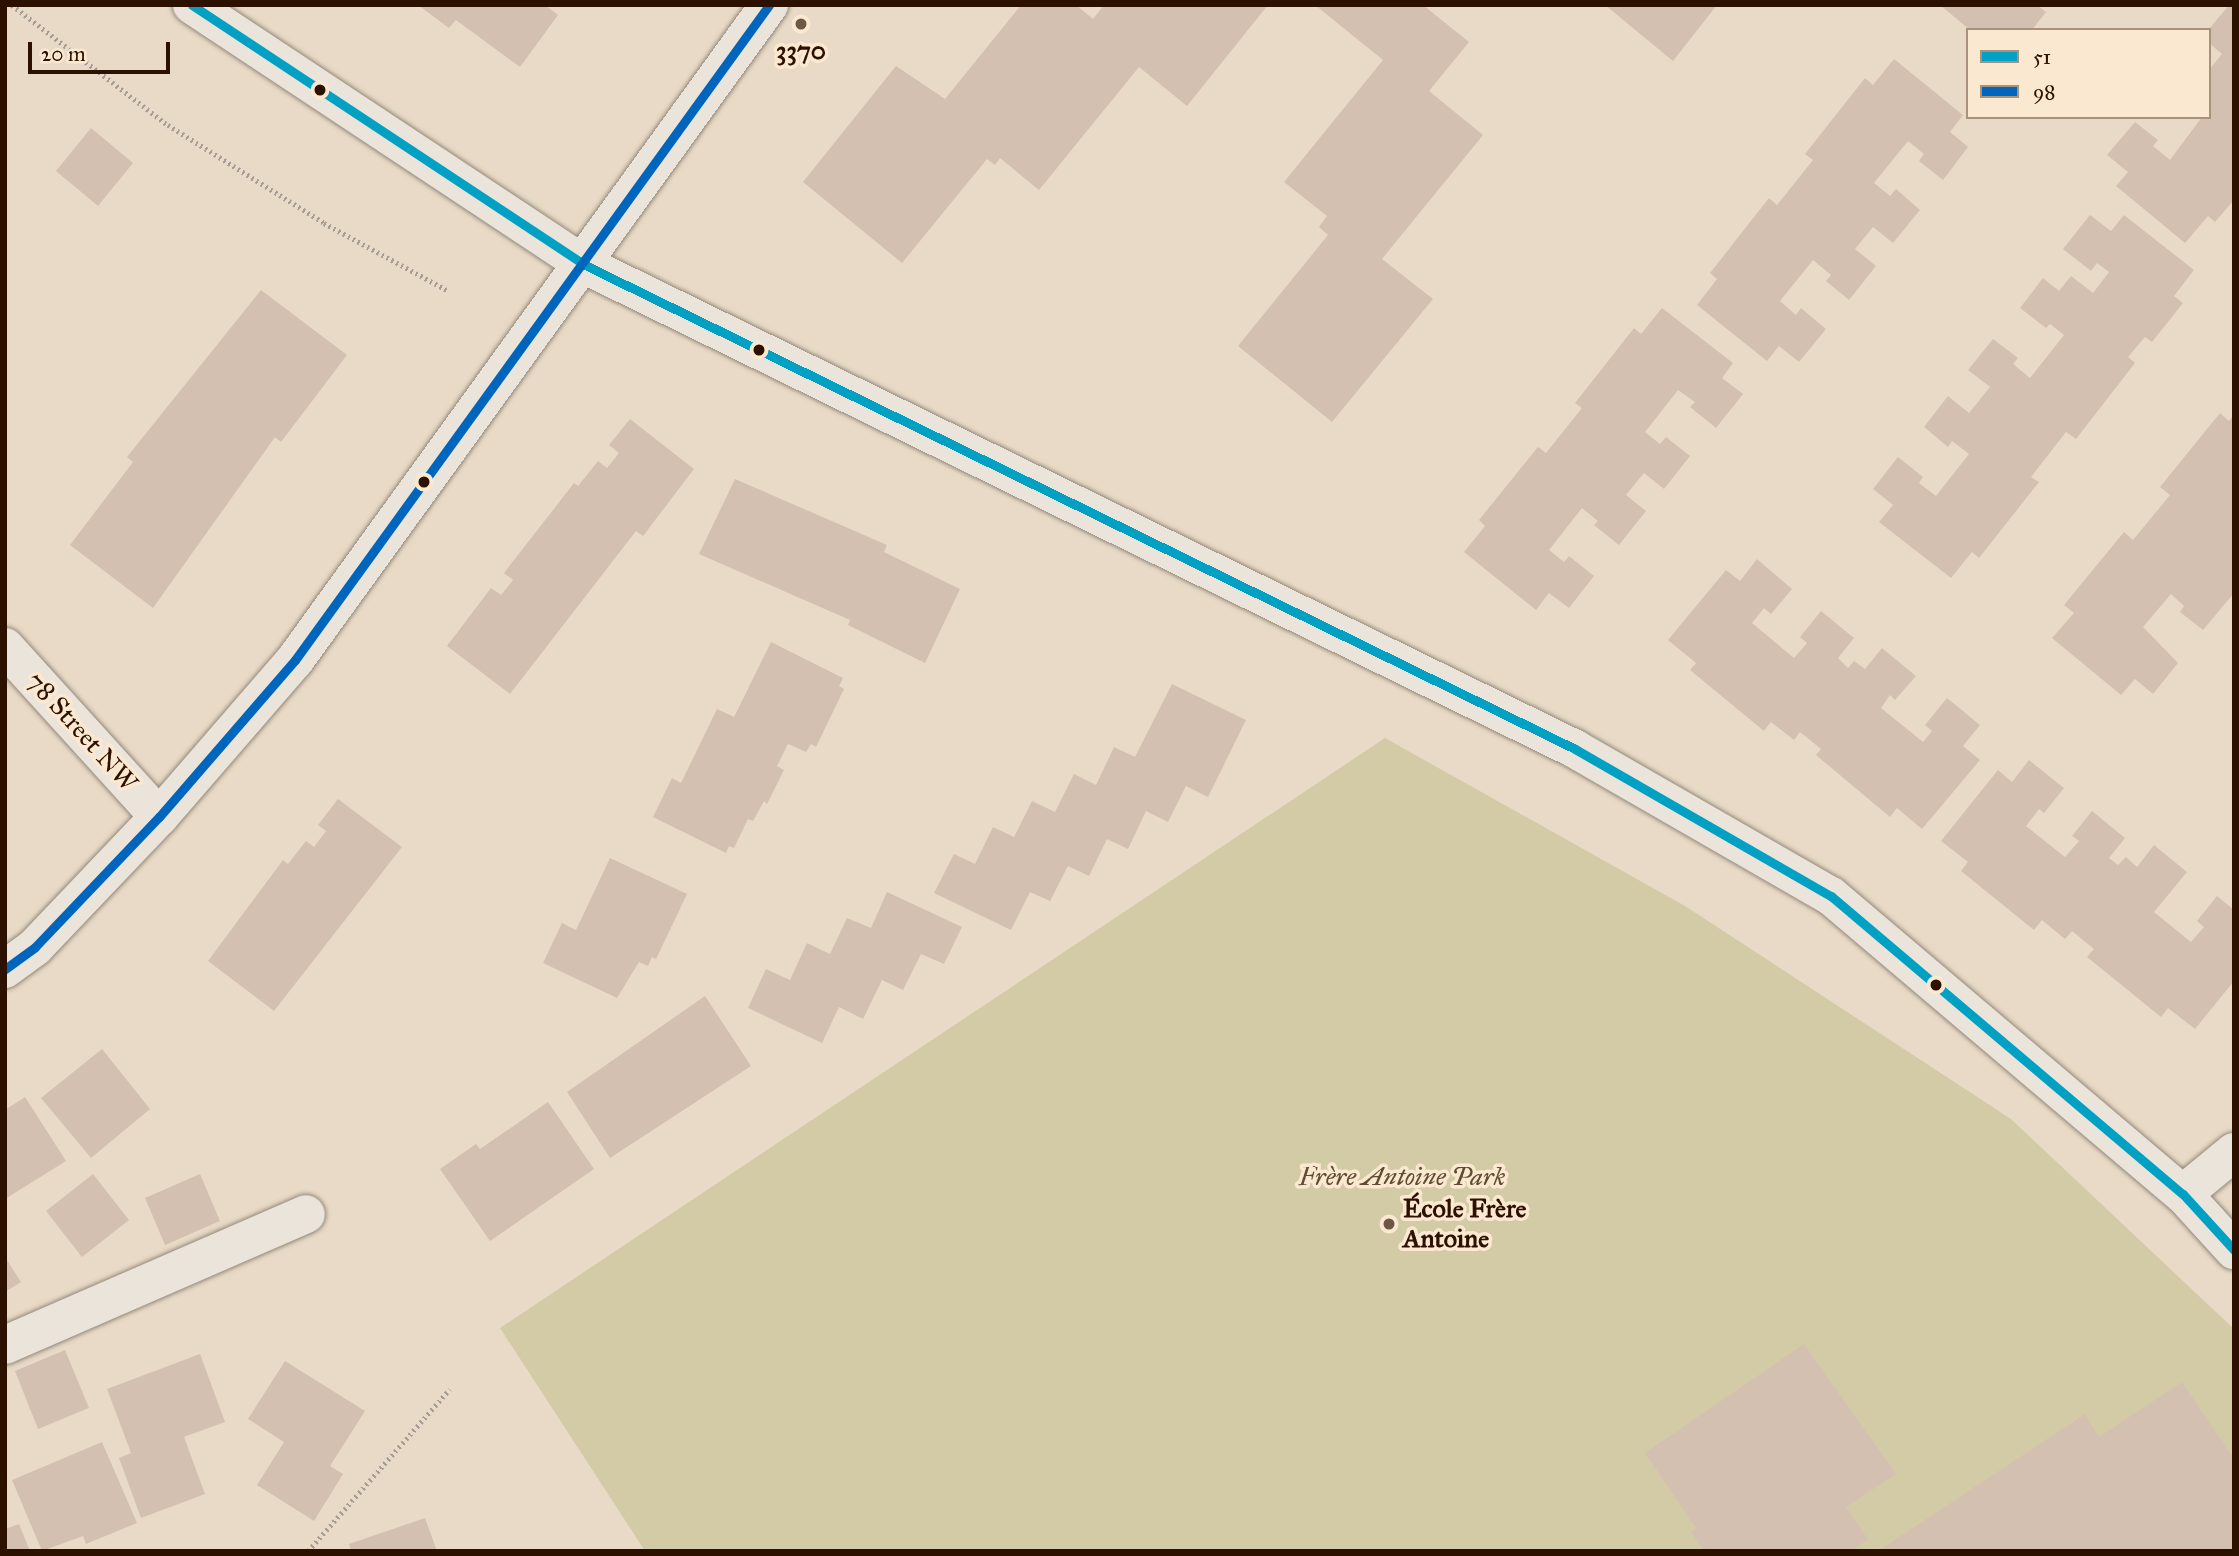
<!DOCTYPE html>
<html>
<head>
<meta charset="utf-8">
<style>
  body { margin:0 }
  #map { position:relative; width:2239px; height:1556px; overflow:hidden; background:#e8dac6; font-family:"IM FELL Great Primer",serif }
  div>[style] { position:absolute }
  [style*='--x'] { left:calc(var(--x)*1px); top:calc(var(--y)*1px); width:calc(var(--w)*1px); rotate:calc(var(--a)*1deg) }
  .green>* { inset:0; background:#d3cba6 }
  .building>* { inset:0; background:#d4c0b1 }
  .path>* { height:4.5px; margin-top:-2.25px; transform-origin:0; background:repeating-linear-gradient(90deg,#a69d94 0 2px,transparent 0 5.5px) }
  .roads { filter:drop-shadow(0 0 2px #94887b) drop-shadow(0 0 2px #94887b) }
  .minor>* { height:38px; margin:-19px; padding:0 19px; transform-origin:19px; border-radius:19px; background:#ebe4da }
  .bus-1>* { height:9px; margin:-4.5px; padding:0 4.5px; transform-origin:4.5px; border-radius:4.5px; background:#02a1c4 }
  .bus-2>* { height:9px; margin:-4.5px; padding:0 4.5px; transform-origin:4.5px; border-radius:4.5px; background:#0065bd }
  .dots>* { width:19px; height:19px; translate:-50% -50%; box-sizing:border-box; border:4px solid #fae8d0; border-radius:50% }
  span { translate:-50% -50%; white-space:nowrap; text-align:center; line-height:1.15; -webkit-text-stroke:7px #fae8d0; paint-order:stroke }
  .poi-label { font-size:26px; color:#2c1000; font-weight:700 }
  .left { translate:0 -50%; text-align:left }
  .street-label { font-size:26px; color:#2c1000 }
  .park-label { font-size:26px; color:#604d31; font-style:italic }
  .frame { position:absolute; inset:0; border:7px solid #2c1000; pointer-events:none }
  .legend { position:absolute; left:1966px; top:28px; width:245px; height:91px; box-sizing:border-box; background:#fae8d0; border:2px solid #a8927d; margin:0; padding:9px 12px; list-style:none; font-size:21px; color:#2c1000 }
  .legend li { display:flex; align-items:center; gap:14px; height:35px }
  .legend b { width:35px; border:2px solid #a8927d }
  .scale { position:absolute; left:28px; top:42px; width:142px; height:32px; box-sizing:border-box; border:4px solid #2c1000; border-top:0; padding-left:9px; font-size:21px; line-height:24px; white-space:nowrap; color:#2c1000; -webkit-text-stroke:5px #fae8d0; paint-order:stroke }
</style>
</head>
<body>
<div id="map">
  <div class="green">
    <div style="clip-path:polygon(1385px 738px,1685px 906px,2011px 1119px,2234px 1329px,2234px 1551px,645px 1551px,500px 1328px)"></div>
  </div>
  <div class="building">
    <div style="clip-path:polygon(418px 5px,545px 5px,558px 15px,520px 67px,456px 20px,449px 28px)"></div>
    <div style="clip-path:polygon(1021px 5px,1076px 5px,1093px 19px,1104px 5px,1268px 5px,1187px 106px,1139px 67px,1039px 190px,1000px 158px,995px 165px,987px 159px,902px 263px,803px 182px,896px 66px,945px 99px)"></div>
    <div style="clip-path:polygon(1315px 5px,1423px 5px,1469px 42px,1429px 91px,1483px 135px,1382px 259px,1433px 299px,1332px 422px,1238px 346px,1328px 235px,1319px 227px,1327px 216px,1284px 182px,1383px 60px)"></div>
    <div style="clip-path:polygon(1605px 5px,1717px 5px,1673px 61px)"></div>
    <div style="clip-path:polygon(1940px 5px,2037px 5px,2046px 12px,2032px 30px,1970px 30px)"></div>
    <div style="clip-path:polygon(2229px 5px,2234px 9px,2234px 200px,2215px 222px,2208px 216px,2185px 243px,2116px 186px,2128px 172px,2107px 155px,2135px 122px,2158px 140px,2153px 146px,2170px 160px,2202px 117px,2209px 117px,2209px 70px,2222px 54px,2209px 43px,2209px 29px)"></div>
    <div style="clip-path:polygon(1894px 59px,1963px 115px,1950px 132px,1968px 147px,1943px 180px,1919px 161px,1924px 154px,1908px 141px,1874px 183px,1890px 196px,1896px 189px,1920px 210px,1893px 243px,1873px 227px,1855px 249px,1876px 266px,1849px 300px,1826px 281px,1831px 275px,1813px 260px,1780px 301px,1796px 315px,1801px 308px,1826px 329px,1799px 362px,1779px 346px,1767px 361px,1697px 305px,1717px 279px,1710px 273px,1769px 198px,1777px 205px,1813px 160px,1805px 154px,1865px 78px,1873px 85px)"></div>
    <div style="clip-path:polygon(91px 128px,133px 163px,98px 206px,56px 171px)"></div>
    <div style="clip-path:polygon(2090px 215px,2111px 231px,2124px 215px,2194px 270px,2174px 296px,2183px 303px,2152px 342px,2145px 337px,2128px 357px,2135px 363px,2076px 439px,2066px 432px,2031px 477px,2039px 482px,1979px 558px,1972px 552px,1951px 578px,1879px 522px,1893px 505px,1873px 489px,1898px 457px,1923px 477px,1919px 483px,1936px 496px,1969px 454px,1952px 441px,1948px 447px,1924px 427px,1948px 396px,1969px 413px,1990px 387px,1968px 370px,1993px 339px,2018px 358px,2013px 364px,2030px 378px,2064px 335px,2050px 324px,2046px 328px,2020px 308px,2043px 278px,2059px 291px,2071px 276px,2093px 293px,2109px 272px,2097px 263px,2091px 271px,2063px 249px)"></div>
    <div style="clip-path:polygon(261px 290px,347px 355px,281px 442px,275px 437px,153px 608px,70px 545px,133px 462px,127px 457px)"></div>
    <div style="clip-path:polygon(1662px 308px,1733px 363px,1722px 378px,1743px 394px,1716px 428px,1690px 407px,1695px 402px,1678px 390px,1645px 432px,1660px 444px,1666px 437px,1690px 456px,1664px 489px,1644px 473px,1626px 495px,1646px 511px,1619px 545px,1594px 525px,1598px 521px,1582px 508px,1549px 550px,1564px 562px,1569px 556px,1594px 576px,1569px 608px,1549px 593px,1536px 610px,1464px 552px,1485px 526px,1479px 520px,1538px 447px,1546px 453px,1582px 408px,1575px 403px,1634px 328px,1641px 334px)"></div>
    <div style="clip-path:polygon(2220px 413px,2229px 421px,2234px 415px,2234px 593px,2203px 630px,2180px 612px,2184px 606px,2171px 594px,2143px 627px,2178px 663px,2153px 694px,2135px 679px,2121px 695px,2052px 638px,2074px 613px,2064px 605px,2124px 532px,2133px 540px,2170px 495px,2160px 487px)"></div>
    <div style="clip-path:polygon(630px 419px,694px 469px,643px 536px,636px 531px,510px 694px,447px 646px,491px 588px,501px 595px,513px 580px,504px 573px,574px 483px,578px 486px,598px 461px,607px 468px,619px 453px,609px 445px)"></div>
    <div style="clip-path:polygon(735px 479px,887px 545px,884px 552px,960px 589px,925px 663px,848px 625px,850px 620px,699px 554px)"></div>
    <div style="clip-path:polygon(1757px 559px,1792px 589px,1771px 614px,1764px 608px,1752px 623px,1794px 658px,1807px 643px,1800px 637px,1821px 611px,1854px 638px,1838px 658px,1848px 668px,1854px 661px,1865px 669px,1882px 648px,1916px 676px,1895px 700px,1890px 695px,1881px 708px,1923px 742px,1932px 731px,1925px 725px,1947px 698px,1980px 725px,1963px 746px,1980px 760px,1922px 829px,1897px 808px,1890px 817px,1816px 755px,1821px 749px,1800px 732px,1794px 740px,1771px 722px,1764px 731px,1690px 670px,1696px 663px,1668px 640px,1726px 570px,1740px 581px)"></div>
    <div style="clip-path:polygon(771px 642px,843px 678px,839px 686px,844px 689px,816px 747px,811px 744px,806px 752px,788px 744px,777px 766px,784px 770px,767px 804px,764px 801px,753px 821px,748px 819px,734px 848px,729px 846px,726px 853px,653px 817px,672px 778px,681px 783px,717px 709px,734px 717px)"></div>
    <div style="clip-path:polygon(1172px 684px,1246px 720px,1208px 797px,1186px 786px,1168px 822px,1146px 811px,1128px 849px,1107px 839px,1089px 876px,1068px 866px,1050px 901px,1030px 892px,1011px 930px,934px 893px,954px 854px,975px 864px,993px 827px,1014px 837px,1032px 801px,1055px 812px,1074px 774px,1096px 785px,1114px 747px,1135px 757px)"></div>
    <div style="clip-path:polygon(2029px 760px,2064px 788px,2044px 813px,2039px 809px,2026px 826px,2065px 857px,2079px 841px,2072px 836px,2092px 811px,2125px 838px,2109px 858px,2118px 865px,2126px 857px,2137px 867px,2154px 845px,2187px 872px,2154px 912px,2191px 942px,2204px 927px,2197px 921px,2217px 896px,2234px 910px,2234px 981px,2195px 1029px,2168px 1008px,2161px 1017px,2087px 957px,2094px 949px,2072px 931px,2065px 939px,2042px 920px,2034px 930px,1961px 871px,1968px 862px,1941px 841px,1998px 770px,2012px 782px)"></div>
    <div style="clip-path:polygon(338px 799px,402px 847px,274px 1011px,208px 961px,283px 860px,288px 864px,306px 841px,314px 847px,326px 831px,318px 825px)"></div>
    <div style="clip-path:polygon(610px 858px,687px 894px,656px 959px,652px 957px,648px 966px,639px 962px,617px 998px,543px 963px,562px 923px,576px 930px)"></div>
    <div style="clip-path:polygon(887px 892px,962px 927px,944px 964px,921px 954px,903px 990px,882px 980px,863px 1019px,839px 1007px,822px 1043px,748px 1008px,766px 969px,790px 980px,807px 943px,830px 954px,847px 918px,871px 928px)"></div>
    <div style="clip-path:polygon(705px 996px,751px 1066px,610px 1158px,567px 1092px)"></div>
    <div style="clip-path:polygon(102px 1049px,150px 1109px,91px 1158px,41px 1098px)"></div>
    <div style="clip-path:polygon(25px 1097px,66px 1161px,5px 1199px,5px 1110px)"></div>
    <div style="clip-path:polygon(548px 1102px,594px 1169px,490px 1241px,440px 1169px,476px 1144px,480px 1149px)"></div>
    <div style="clip-path:polygon(93px 1174px,129px 1220px,82px 1257px,46px 1211px)"></div>
    <div style="clip-path:polygon(200px 1174px,220px 1221px,165px 1245px,145px 1198px)"></div>
    <div style="clip-path:polygon(5px 1257px,21px 1282px,5px 1292px)"></div>
    <div style="clip-path:polygon(1804px 1344px,1896px 1474px,1846px 1507px,1868px 1539px,1852px 1551px,1704px 1551px,1691px 1532px,1696px 1528px,1645px 1453px)"></div>
    <div style="clip-path:polygon(65px 1350px,89px 1408px,38px 1429px,15px 1371px)"></div>
    <div style="clip-path:polygon(200px 1354px,225px 1422px,184px 1437px,205px 1494px,141px 1518px,119px 1458px,131px 1453px,107px 1389px)"></div>
    <div style="clip-path:polygon(285px 1361px,365px 1411px,330px 1466px,343px 1474px,314px 1521px,257px 1485px,284px 1442px,248px 1419px)"></div>
    <div style="clip-path:polygon(2182px 1382px,2234px 1459px,2234px 1551px,1878px 1551px,2085px 1414px,2099px 1437px)"></div>
    <div style="clip-path:polygon(102px 1442px,137px 1523px,86px 1544px,83px 1536px,42px 1551px,12px 1480px)"></div>
    <div style="clip-path:polygon(425px 1518px,437px 1551px,351px 1551px,349px 1544px)"></div>
    <div style="clip-path:polygon(19px 1524px,30px 1551px,5px 1551px,5px 1529px)"></div>
  </div>
  <div class="path">
    <div style="--x:12;--y:5;--w:197;--a:37.6"></div>
    <div style="--x:168;--y:125;--w:184;--a:32.1"></div>
    <div style="--x:324;--y:223;--w:140;--a:28.6"></div>
    <div style="--x:308;--y:1551;--w:215;--a:-48.8"></div>
  </div>
  <div class="roads">
    <div class="minor">
      <div style="--x:192;--y:5;--w:469;--a:33.5"></div>
      <div style="--x:583;--y:264;--w:1104;--a:26.05"></div>
      <div style="--x:1575;--y:749;--w:295;--a:29.9"></div>
      <div style="--x:1831;--y:896;--w:461;--a:40.3"></div>
      <div style="--x:2183;--y:1194;--w:76;--a:47.7"></div>
      <div style="--x:5;--y:647;--w:229;--a:47.8"></div>
      <div style="--x:5;--y:969;--w:37;--a:-36"></div>
      <div style="--x:35;--y:947;--w:180;--a:-46.4"></div>
      <div style="--x:159;--y:817;--w:208;--a:-49.1"></div>
      <div style="--x:295;--y:660;--w:809;--a:-54.11"></div>
      <div style="--x:2183;--y:1194;--w:66;--a:-39.5"></div>
      <div style="--x:5;--y:1345;--w:328;--a:-23.5"></div>
    </div>
  </div>
  <div class="bus-1">
    <div style="--x:192;--y:5;--w:469;--a:33.5"></div>
    <div style="--x:583;--y:264;--w:1104;--a:26.05"></div>
    <div style="--x:1575;--y:749;--w:295;--a:29.9"></div>
    <div style="--x:1831;--y:896;--w:461;--a:40.3"></div>
    <div style="--x:2183;--y:1194;--w:76;--a:47.7"></div>
  </div>
  <div class="bus-2">
    <div style="--x:5;--y:969;--w:37;--a:-36"></div>
    <div style="--x:35;--y:947;--w:180;--a:-46.4"></div>
    <div style="--x:159;--y:817;--w:208;--a:-49.1"></div>
    <div style="--x:295;--y:660;--w:809;--a:-54.11"></div>
  </div>
  <div class="dots">
    <div style="left:801px;top:24px;background:#6e5745"></div>
    <div style="left:320px;top:90px;background:#2c1000"></div>
    <div style="left:759px;top:350px;background:#2c1000"></div>
    <div style="left:424px;top:482px;background:#2c1000"></div>
    <div style="left:1936px;top:985px;background:#2c1000"></div>
    <div style="left:1389px;top:1224px;background:#6e5745"></div>
  </div>
  <div class="poi-label">
    <span style="left:801px;top:51px">3370</span>
    <span class="left" style="left:1403px;top:1224px">École Frère<br>Antoine</span>
  </div>
  <div class="street-label">
    <span style="left:82px;top:732px;rotate:48deg">78 Street NW</span>
  </div>
  <div class="park-label">
    <span style="left:1402px;top:1177px">Frère Antoine Park</span>
  </div>
  <div class="frame"></div>
  <ul class="legend">
  <li><b style="height:9px;background:#02a1c4"></b>51</li>
  <li><b style="height:9px;background:#0065bd"></b>98</li>
  </ul>
  <div class="scale">20 m</div>
</div>
</body>
</html>
